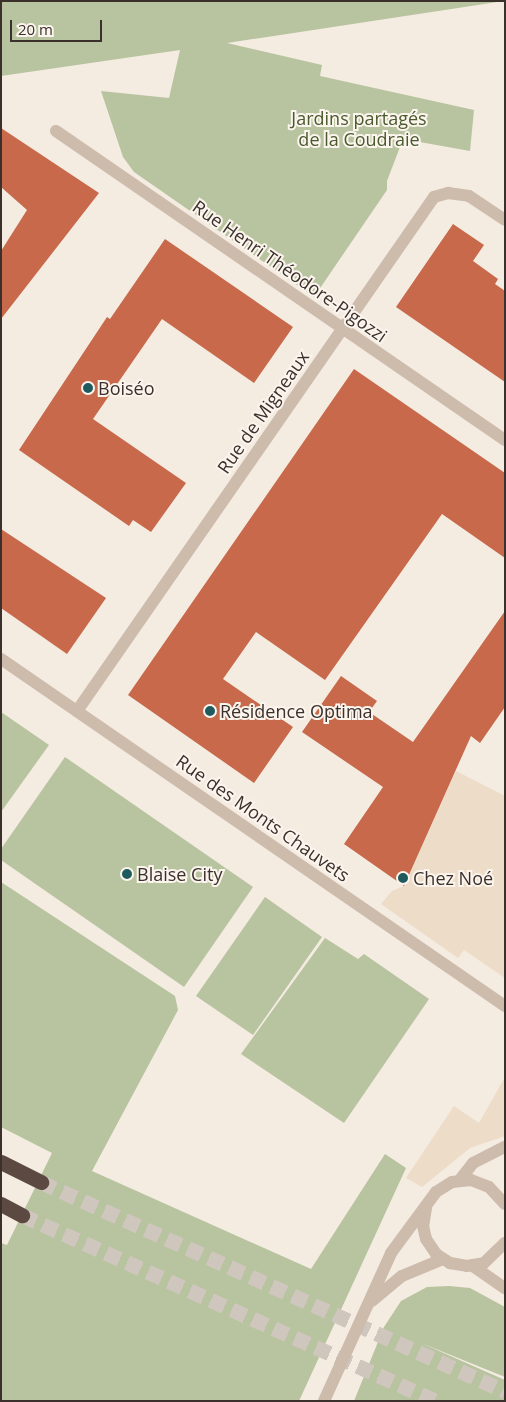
<!DOCTYPE html>
<html>
<head>
<meta charset="utf-8">
<style>
  body { margin:0 }
  #map { position:relative; width:506px; height:1402px; overflow:hidden; background:#f4ebe1; font-family:"Open Sans",sans-serif }
  div>[style] { position:absolute }
  [style*='--x'] { left:calc(var(--x)*1px); top:calc(var(--y)*1px); width:calc(var(--w)*1px); rotate:calc(var(--a)*1deg) }
  .green>* { inset:0; background:#b8c4a0 }
  .plaza>* { inset:0; background:#ecdcc8 }
  .building>* { inset:0; background:#c8694b }
  .highway-tunnel>* { height:15px; margin-top:-7.5px; transform-origin:0; background:repeating-linear-gradient(90deg,#cfc6bd 0 15px,transparent 0 23px) }
  .minor>* { height:12px; margin:-6px; padding:0 6px; transform-origin:6px; border-radius:6px; background:#cdbbac }
  .highway>* { height:15px; margin:-7.5px; padding:0 7.5px; transform-origin:7.5px; border-radius:7.5px; background:#5c4a42 }
  .dots>* { width:14px; height:14px; translate:-50% -50%; box-sizing:border-box; border:2px solid #fbf5ee; border-radius:50% }
  span { translate:-50% -50%; white-space:nowrap; text-align:center; line-height:1.15; -webkit-text-stroke:4px #fbf5ee; paint-order:stroke }
  .park-label { font-size:18px; color:#4a5a2e }
  .street-label { font-size:18px; color:#3b302b }
  .poi-label { font-size:18px; color:#3b302b }
  .left { translate:0 -50%; text-align:left }
  .frame { position:absolute; inset:0; border:2px solid #3b302b; pointer-events:none }
  .scale { position:absolute; left:10px; top:20px; width:92px; height:22px; box-sizing:border-box; border:2px solid #3b302b; border-top:0; padding-left:6px; font-size:15px; line-height:18px; white-space:nowrap; color:#3b302b; -webkit-text-stroke:4px #fbf5ee; paint-order:stroke }
</style>
</head>
<body>
<div id="map">
  <div class="green">
    <div style="clip-path:polygon(1px 1px,504px 1px,227px 43px,322px 65px,320px 76px,474px 110px,470px 151px,403px 139px,387px 181px,387px 190px,314px 297px,134px 172px,123px 157px,101px 91px,169px 98px,180px 50px,1px 76px)"></div>
    <div style="clip-path:polygon(1px 712px,49px 745px,1px 812px)"></div>
    <div style="clip-path:polygon(65px 757px,253px 887px,184px 987px,1px 860px,1px 849px)"></div>
    <div style="clip-path:polygon(1px 882px,175px 996px,178px 1010px,92px 1171px,311px 1269px,385px 1154px,406px 1168px,299px 1401px,1px 1401px,1px 1243px,7px 1245px,52px 1153px,1px 1127px)"></div>
    <div style="clip-path:polygon(265px 897px,322px 937px,253px 1035px,196px 996px)"></div>
    <div style="clip-path:polygon(325px 938px,358px 959px,364px 954px,429px 999px,344px 1123px,241px 1054px)"></div>
    <div style="clip-path:polygon(449px 1286px,470px 1288px,505px 1307px,505px 1377px,421px 1343px,505px 1380px,505px 1401px,354px 1401px,384px 1327px,401px 1301px,427px 1287px)"></div>
  </div>
  <div class="plaza">
    <div style="clip-path:polygon(456px 771px,505px 796px,505px 978px,464px 950px,458px 958px,381px 904px,392px 891px,404px 886px)"></div>
    <div style="clip-path:polygon(505px 1077px,505px 1136px,470px 1148px,422px 1187px,406px 1178px,454px 1106px,479px 1123px)"></div>
  </div>
  <div class="building">
    <div style="clip-path:polygon(1px 128px,99px 193px,1px 319px,1px 251px,27px 210px,1px 187px)"></div>
    <div style="clip-path:polygon(453px 224px,484px 245px,473px 261px,498px 279px,495px 284px,505px 291px,505px 382px,396px 307px)"></div>
    <div style="clip-path:polygon(165px 239px,293px 327px,254px 383px,162px 319px,93px 419px,186px 483px,151px 532px,133px 520px,129px 526px,19px 450px,107px 317px,110px 319px)"></div>
    <div style="clip-path:polygon(354px 369px,505px 473px,505px 558px,442px 514px,325px 680px,256px 632px,223px 679px,293px 727px,254px 783px,128px 695px)"></div>
    <div style="clip-path:polygon(1px 529px,106px 598px,67px 654px,1px 608px)"></div>
    <div style="clip-path:polygon(505px 611px,505px 707px,480px 743px,471px 736px,404px 886px,344px 844px,383px 787px,302px 732px,341px 676px,377px 701px,369px 712px,413px 742px)"></div>
  </div>
  <div class="highway-tunnel">
    <div style="--x:41;--y:1182;--w:509;--a:24.25"></div>
    <div style="--x:22;--y:1215;--w:453;--a:24.2"></div>
  </div>
  <div class="minor">
    <div style="--x:56;--y:131;--w:545;--a:34.54"></div>
    <div style="--x:1;--y:659;--w:612;--a:34.55"></div>
    <div style="--x:77;--y:711;--w:626;--a:-55.22"></div>
    <div style="--x:434;--y:197;--w:15;--a:-16"></div>
    <div style="--x:448;--y:193;--w:21;--a:8"></div>
    <div style="--x:469;--y:196;--w:43;--a:33.7"></div>
    <div style="--x:459;--y:1181;--w:23;--a:-52"></div>
    <div style="--x:473;--y:1163;--w:36;--a:-27"></div>
    <div style="--x:426;--y:1208;--w:18;--a:99"></div>
    <div style="--x:423;--y:1226;--w:13;--a:77"></div>
    <div style="--x:426;--y:1239;--w:18;--a:56"></div>
    <div style="--x:436;--y:1254;--w:17;--a:33"></div>
    <div style="--x:450;--y:1263;--w:17;--a:10"></div>
    <div style="--x:467;--y:1266;--w:17;--a:-10"></div>
    <div style="--x:484;--y:1263;--w:29;--a:-44"></div>
    <div style="--x:473;--y:1266;--w:39;--a:35"></div>
    <div style="--x:372;--y:1301;--w:39;--a:-40"></div>
    <div style="--x:402;--y:1276;--w:44;--a:-22.5"></div>
    <div style="--x:324;--y:1401;--w:162;--a:-65.6"></div>
    <div style="--x:391;--y:1253;--w:76;--a:-53.6"></div>
    <div style="--x:436;--y:1192;--w:19;--a:-32"></div>
    <div style="--x:452;--y:1182;--w:19;--a:-6"></div>
    <div style="--x:471;--y:1180;--w:19;--a:21"></div>
    <div style="--x:489;--y:1187;--w:23;--a:47"></div>
  </div>
  <div class="highway">
    <div style="--x:1;--y:1162;--w:45;--a:26.6"></div>
    <div style="--x:1;--y:1204;--w:24;--a:28"></div>
  </div>
  <div class="dots">
    <div style="left:88px;top:388px;background:#1f5a5e"></div>
    <div style="left:210px;top:711px;background:#1f5a5e"></div>
    <div style="left:127px;top:874px;background:#1f5a5e"></div>
    <div style="left:403px;top:878px;background:#1f5a5e"></div>
  </div>
  <div class="park-label">
    <span style="left:359px;top:129px">Jardins partagés<br>de la Coudraie</span>
  </div>
  <div class="street-label">
    <span style="left:290px;top:271px;rotate:35deg">Rue Henri Théodore-Pigozzi</span>
    <span style="left:263px;top:412px;rotate:-55deg">Rue de Migneaux</span>
    <span style="left:263px;top:818px;rotate:35deg">Rue des Monts Chauvets</span>
  </div>
  <div class="poi-label">
    <span class="left" style="left:98px;top:388px">Boiséo</span>
    <span class="left" style="left:220px;top:711px">Résidence Optima</span>
    <span class="left" style="left:137px;top:874px">Blaise City</span>
    <span class="left" style="left:413px;top:878px">Chez Noé</span>
  </div>
  <div class="frame"></div>
  <div class="scale">20 m</div>
</div>
</body>
</html>
